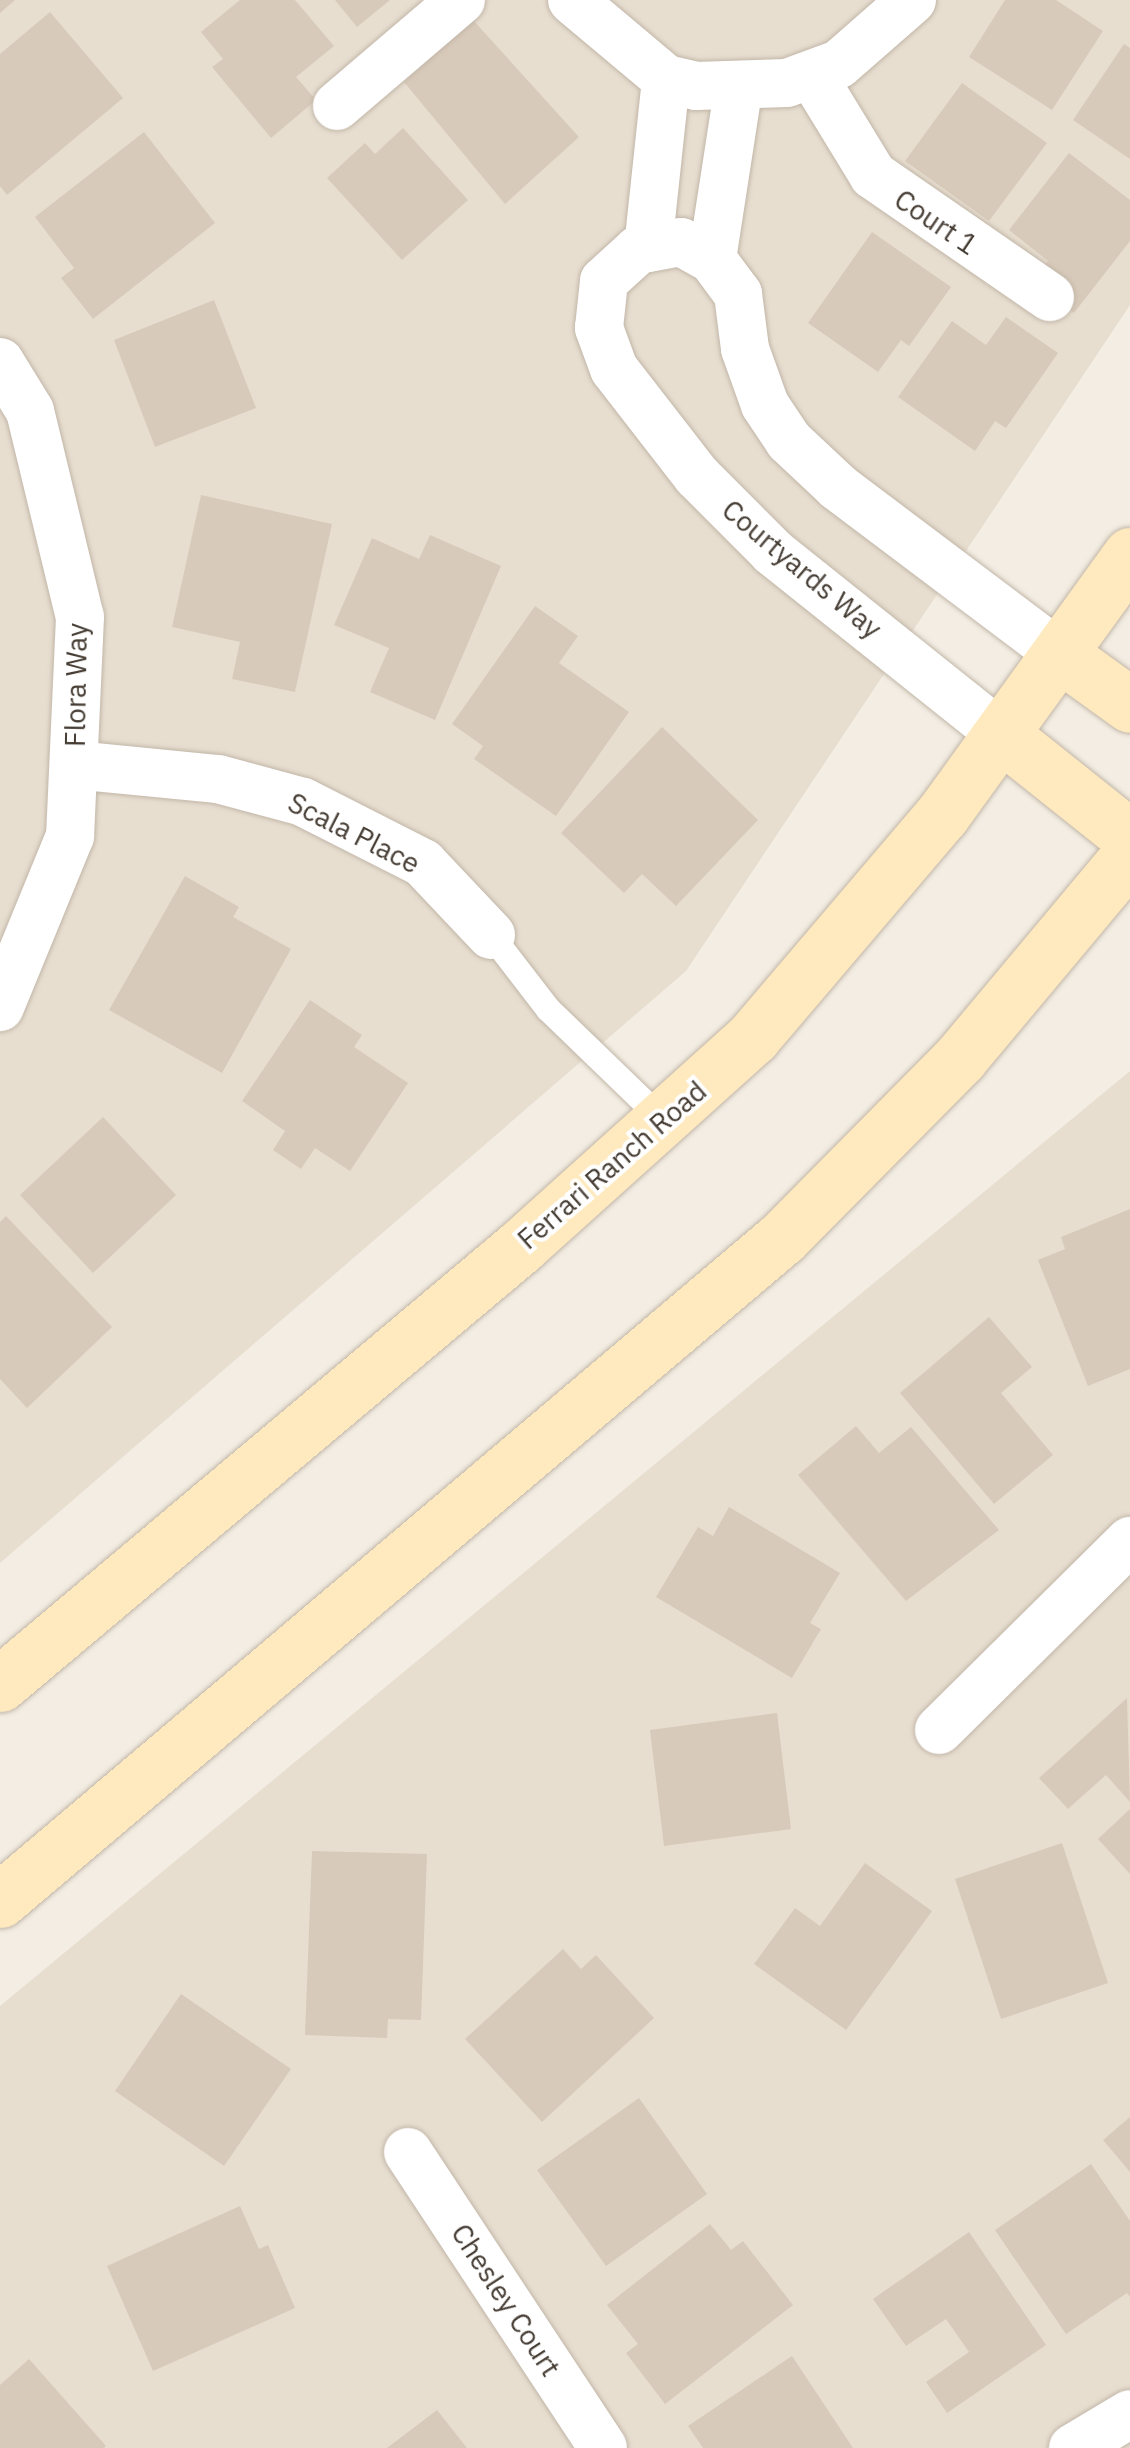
<!DOCTYPE html>
<html>
<head>
<meta charset="utf-8">
<style>
  body { margin:0 }
  #map { position:relative; width:1130px; height:2448px; overflow:hidden; background:#f3ede3; font-family:"IBM Plex Sans",sans-serif }
  div>[style] { position:absolute }
  [style*='--x'] { left:calc(var(--x)*1px); top:calc(var(--y)*1px); width:calc(var(--w)*1px); rotate:calc(var(--a)*1deg) }
  .residential>* { inset:0; background:#e7ded0 }
  .building>* { inset:0; background:#d8caba }
  .roads { filter:drop-shadow(0 0 2px #c2b6a8) drop-shadow(0 0 2px #c2b6a8) }
  .lane>* { height:25px; margin:-12.5px; padding:0 12.5px; transform-origin:12.5px; border-radius:12.5px; background:#fff }
  .street>* { height:48px; margin:-24px; padding:0 24px; transform-origin:24px; border-radius:24px; background:#fff }
  .secondary>* { height:55px; margin:-27.5px; padding:0 27.5px; transform-origin:27.5px; border-radius:27.5px; background:#ffeac0 }
  span { translate:-50% -50%; white-space:nowrap; text-align:center; line-height:1.15; -webkit-text-stroke:8px #fff; paint-order:stroke }
  .street-label { font-size:28px; color:#453c33 }
</style>
</head>
<body>
<div id="map">
  <div class="residential">
    <div style="clip-path:polygon(0 0,1130px 0,1130px 305px,686px 971px,0 1563px)"></div>
    <div style="clip-path:polygon(1130px 1071px,1130px 2448px,0 2448px,0 2006px)"></div>
  </div>
  <div class="building">
    <div style="clip-path:polygon(0 0,15px 0,0 13px)"></div>
    <div style="clip-path:polygon(240px 0,295px 0,334px 46px,296px 77px,316px 100px,271px 138px,212px 67px,223px 59px,201px 32px)"></div>
    <div style="clip-path:polygon(335px 0,390px 0,357px 27px)"></div>
    <div style="clip-path:polygon(1005px 0,1056px 0,1103px 31px,1052px 110px,969px 57px)"></div>
    <div style="clip-path:polygon(50px 12px,123px 98px,7px 195px,0 186px,0 54px)"></div>
    <div style="clip-path:polygon(473px 20px,579px 137px,505px 204px,404px 82px)"></div>
    <div style="clip-path:polygon(1124px 44px,1130px 48px,1130px 159px,1073px 120px)"></div>
    <div style="clip-path:polygon(962px 83px,1047px 143px,989px 221px,905px 161px)"></div>
    <div style="clip-path:polygon(403px 128px,468px 200px,402px 260px,327px 178px,365px 143px,375px 154px)"></div>
    <div style="clip-path:polygon(144px 132px,215px 223px,93px 319px,61px 278px,74px 268px,35px 217px)"></div>
    <div style="clip-path:polygon(1069px 153px,1130px 200px,1130px 241px,1074px 313px,1033px 280px,1048px 261px,1009px 230px)"></div>
    <div style="clip-path:polygon(872px 232px,951px 287px,909px 346px,901px 340px,878px 372px,808px 323px)"></div>
    <div style="clip-path:polygon(214px 300px,256px 408px,155px 447px,114px 340px)"></div>
    <div style="clip-path:polygon(1006px 317px,1058px 353px,1006px 428px,995px 421px,975px 451px,898px 397px,952px 321px,986px 345px)"></div>
    <div style="clip-path:polygon(201px 495px,332px 524px,295px 692px,232px 679px,240px 642px,172px 627px)"></div>
    <div style="clip-path:polygon(430px 535px,501px 566px,435px 720px,370px 692px,389px 648px,334px 625px,372px 538px,419px 559px)"></div>
    <div style="clip-path:polygon(535px 606px,578px 636px,559px 663px,629px 712px,556px 816px,474px 759px,483px 746px,452px 724px)"></div>
    <div style="clip-path:polygon(662px 727px,758px 820px,676px 906px,642px 874px,624px 893px,561px 833px)"></div>
    <div style="clip-path:polygon(185px 876px,239px 907px,233px 917px,291px 949px,222px 1073px,109px 1010px)"></div>
    <div style="clip-path:polygon(310px 1000px,362px 1035px,354px 1047px,408px 1083px,350px 1171px,315px 1148px,301px 1169px,273px 1150px,285px 1131px,242px 1101px)"></div>
    <div style="clip-path:polygon(103px 1117px,176px 1195px,93px 1273px,20px 1195px)"></div>
    <div style="clip-path:polygon(1130px 1209px,1130px 1369px,1088px 1386px,1038px 1260px,1065px 1249px,1061px 1237px)"></div>
    <div style="clip-path:polygon(6px 1216px,112px 1327px,27px 1408px,0 1379px,0 1222px)"></div>
    <div style="clip-path:polygon(989px 1317px,1032px 1367px,1001px 1393px,1053px 1455px,994px 1504px,900px 1393px)"></div>
    <div style="clip-path:polygon(856px 1426px,879px 1453px,911px 1427px,999px 1530px,906px 1601px,798px 1475px)"></div>
    <div style="clip-path:polygon(729px 1507px,840px 1573px,810px 1623px,821px 1629px,792px 1678px,656px 1597px,698px 1527px,713px 1536px)"></div>
    <div style="clip-path:polygon(1127px 1698px,1130px 1802px,1106px 1775px,1068px 1809px,1039px 1778px)"></div>
    <div style="clip-path:polygon(777px 1713px,791px 1829px,664px 1846px,650px 1730px)"></div>
    <div style="clip-path:polygon(1130px 1809px,1130px 1874px,1098px 1839px)"></div>
    <div style="clip-path:polygon(1062px 1843px,1108px 1983px,1001px 2019px,955px 1879px)"></div>
    <div style="clip-path:polygon(312px 1851px,427px 1854px,421px 2020px,388px 2019px,387px 2038px,305px 2035px)"></div>
    <div style="clip-path:polygon(865px 1863px,932px 1911px,846px 2030px,754px 1964px,795px 1908px,820px 1926px)"></div>
    <div style="clip-path:polygon(563px 1949px,581px 1969px,596px 1955px,654px 2018px,542px 2122px,465px 2039px)"></div>
    <div style="clip-path:polygon(181px 1994px,291px 2069px,224px 2166px,115px 2091px)"></div>
    <div style="clip-path:polygon(639px 2098px,707px 2194px,606px 2266px,537px 2170px)"></div>
    <div style="clip-path:polygon(1130px 2117px,1130px 2172px,1103px 2140px)"></div>
    <div style="clip-path:polygon(1091px 2164px,1130px 2221px,1130px 2297px,1127px 2293px,1066px 2334px,995px 2230px)"></div>
    <div style="clip-path:polygon(240px 2206px,259px 2249px,268px 2245px,295px 2308px,153px 2371px,107px 2266px)"></div>
    <div style="clip-path:polygon(710px 2224px,731px 2250px,743px 2241px,793px 2305px,665px 2404px,626px 2353px,638px 2344px,607px 2305px)"></div>
    <div style="clip-path:polygon(969px 2232px,1046px 2345px,947px 2413px,926px 2382px,969px 2352px,946px 2319px,906px 2346px,873px 2299px)"></div>
    <div style="clip-path:polygon(792px 2356px,853px 2448px,703px 2448px,688px 2426px)"></div>
    <div style="clip-path:polygon(29px 2359px,106px 2446px,104px 2448px,0 2448px,0 2385px)"></div>
    <div style="clip-path:polygon(437px 2410px,467px 2448px,387px 2448px)"></div>
  </div>
  <div class="roads">
    <div class="lane">
      <div style="--x:491;--y:935;--w:93;--a:52.4"></div>
      <div style="--x:548;--y:1009;--w:163;--a:44"></div>
    </div>
    <div class="street">
      <div style="--x:572;--y:0;--w:123;--a:40"></div>
      <div style="--x:666;--y:79;--w:31;--a:13"></div>
      <div style="--x:696;--y:86;--w:91;--a:-1.9"></div>
      <div style="--x:787;--y:83;--w:55;--a:-20.1"></div>
      <div style="--x:839;--y:64;--w:97;--a:-41.2"></div>
      <div style="--x:812;--y:75;--w:117;--a:58.6"></div>
      <div style="--x:873;--y:175;--w:215;--a:34.6"></div>
      <div style="--x:337;--y:106;--w:163;--a:-40.5"></div>
      <div style="--x:648;--y:248;--w:170;--a:-83.9"></div>
      <div style="--x:712;--y:259;--w:176;--a:-81.2"></div>
      <div style="--x:0;--y:362;--w:57;--a:58.5"></div>
      <div style="--x:30;--y:411;--w:212;--a:76.4"></div>
      <div style="--x:80;--y:617;--w:219;--a:92.6"></div>
      <div style="--x:70;--y:836;--w:185;--a:112.3"></div>
      <div style="--x:1002;--y:735;--w:293;--a:-141.4"></div>
      <div style="--x:773;--y:552;--w:107;--a:-135"></div>
      <div style="--x:697;--y:476;--w:135;--a:-127.8"></div>
      <div style="--x:614;--y:369;--w:44;--a:-110.1"></div>
      <div style="--x:599;--y:328;--w:47;--a:-83.9"></div>
      <div style="--x:604;--y:281;--w:46;--a:-42.4"></div>
      <div style="--x:638;--y:250;--w:44;--a:-10.5"></div>
      <div style="--x:681;--y:242;--w:35;--a:29"></div>
      <div style="--x:712;--y:259;--w:44;--a:53.4"></div>
      <div style="--x:738;--y:294;--w:55;--a:82.7"></div>
      <div style="--x:745;--y:349;--w:59;--a:70.3"></div>
      <div style="--x:765;--y:405;--w:43;--a:56.3"></div>
      <div style="--x:789;--y:441;--w:67;--a:43.2"></div>
      <div style="--x:838;--y:487;--w:279;--a:37"></div>
      <div style="--x:74;--y:765;--w:145;--a:5.6"></div>
      <div style="--x:218;--y:779;--w:88;--a:15.1"></div>
      <div style="--x:303;--y:802;--w:135;--a:26.9"></div>
      <div style="--x:423;--y:863;--w:99;--a:46.6"></div>
      <div style="--x:939;--y:1730;--w:269;--a:-44.7"></div>
      <div style="--x:408;--y:2152;--w:354;--a:56.6"></div>
      <div style="--x:1073;--y:2448;--w:66;--a:-30.8"></div>
    </div>
    <div class="secondary">
      <div style="--x:1061;--y:655;--w:85;--a:35.9"></div>
      <div style="--x:1002;--y:735;--w:164;--a:38.6"></div>
      <div style="--x:0;--y:1684;--w:681;--a:-40.05"></div>
      <div style="--x:521;--y:1246;--w:312;--a:-42"></div>
      <div style="--x:753;--y:1037;--w:292;--a:-49.6"></div>
      <div style="--x:942;--y:815;--w:321;--a:-54.1"></div>
      <div style="--x:0;--y:1900;--w:1025;--a:-40.25"></div>
      <div style="--x:782;--y:1238;--w:253;--a:-45.3"></div>
      <div style="--x:960;--y:1058;--w:265;--a:-50.1"></div>
    </div>
  </div>
  <div class="street-label">
    <span style="left:936px;top:222px;rotate:34deg">Court 1</span>
    <span style="left:802px;top:569px;rotate:40deg">Courtyards Way</span>
    <span style="left:76px;top:685px;rotate:-89deg">Flora Way</span>
    <span style="left:354px;top:833px;rotate:27deg">Scala Place</span>
    <span style="left:612px;top:1165px;rotate:-41deg">Ferrari Ranch Road</span>
    <span style="left:506px;top:2300px;rotate:57deg">Chesley Court</span>
  </div>
</div>
</body>
</html>
